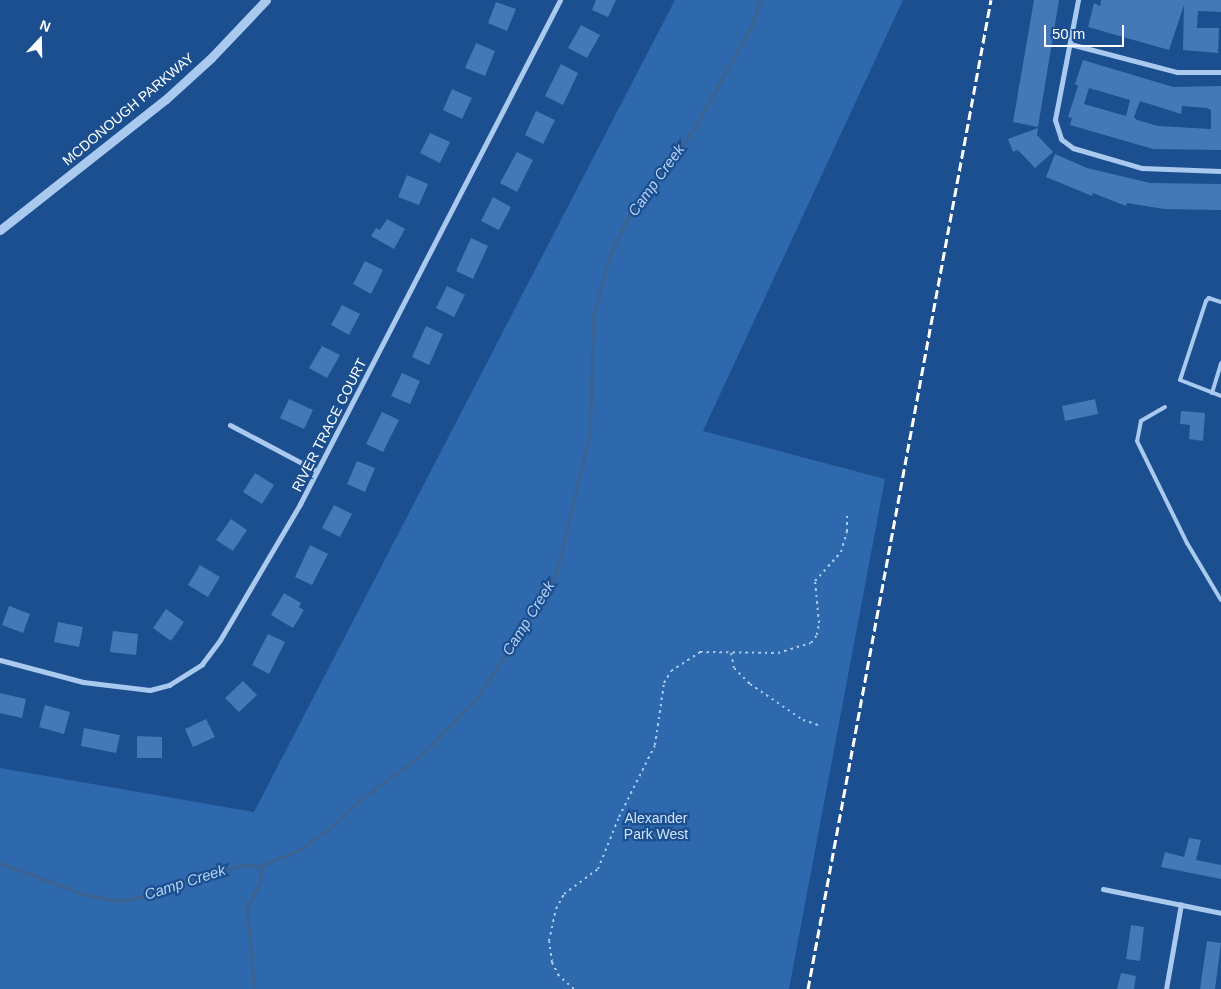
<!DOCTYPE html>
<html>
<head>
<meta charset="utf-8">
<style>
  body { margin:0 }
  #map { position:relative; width:1221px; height:989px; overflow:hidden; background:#1b4f8f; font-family:Helvetica,sans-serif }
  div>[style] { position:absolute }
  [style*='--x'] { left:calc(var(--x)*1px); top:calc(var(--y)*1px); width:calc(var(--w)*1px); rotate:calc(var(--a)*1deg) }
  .green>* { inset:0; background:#2e69ad }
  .stream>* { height:3px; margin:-1.5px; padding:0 1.5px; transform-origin:1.5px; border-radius:1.5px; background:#3c6290 }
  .building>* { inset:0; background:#4478b7 }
  .path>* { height:2px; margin-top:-1px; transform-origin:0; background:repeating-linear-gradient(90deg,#a9c9ee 0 2.5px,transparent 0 6.5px) }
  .service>* { height:4px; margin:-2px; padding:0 2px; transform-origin:2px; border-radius:2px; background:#a9c9ee }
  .minor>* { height:5px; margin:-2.5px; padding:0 2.5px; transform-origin:2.5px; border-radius:2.5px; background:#a9c9ee }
  .tertiary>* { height:9px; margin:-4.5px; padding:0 4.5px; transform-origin:4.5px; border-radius:4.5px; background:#a9c9ee }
  .rail>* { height:3px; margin-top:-1.5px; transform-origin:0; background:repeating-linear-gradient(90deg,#fff 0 9px,transparent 0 13px) }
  span { translate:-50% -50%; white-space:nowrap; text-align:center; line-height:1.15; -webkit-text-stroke:4.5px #1b4f8f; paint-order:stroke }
  .street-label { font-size:14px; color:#fff }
  .park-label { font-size:14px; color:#cfe3fa }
  .water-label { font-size:15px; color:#b5d3f5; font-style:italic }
  .north { position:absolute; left:15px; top:15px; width:50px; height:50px; -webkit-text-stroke:4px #1b4f8f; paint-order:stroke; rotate:21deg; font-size:14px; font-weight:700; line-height:20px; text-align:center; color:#fff }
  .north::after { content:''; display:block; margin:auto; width:18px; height:22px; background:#fff; clip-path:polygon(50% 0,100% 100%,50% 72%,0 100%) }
  .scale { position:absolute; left:1044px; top:25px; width:80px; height:22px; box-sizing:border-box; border:2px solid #fff; border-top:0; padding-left:6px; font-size:15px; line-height:18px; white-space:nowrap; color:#fff; -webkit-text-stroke:4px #1b4f8f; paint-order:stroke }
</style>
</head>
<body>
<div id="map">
  <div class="green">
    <div style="clip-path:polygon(675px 0,903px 0,703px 431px,885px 479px,789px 989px,0 989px,0 768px,254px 812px)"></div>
  </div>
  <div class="stream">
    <div style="--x:0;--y:863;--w:92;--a:20.4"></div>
    <div style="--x:86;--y:895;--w:35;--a:10"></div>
    <div style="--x:120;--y:901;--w:40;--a:-12"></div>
    <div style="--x:159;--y:893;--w:23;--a:-25"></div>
    <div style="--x:180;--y:883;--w:64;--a:-16.4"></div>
    <div style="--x:241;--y:865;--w:20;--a:3"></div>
    <div style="--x:261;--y:866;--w:46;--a:-23.2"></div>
    <div style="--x:303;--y:848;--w:30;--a:-37"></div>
    <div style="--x:327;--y:830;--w:52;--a:-41.9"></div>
    <div style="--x:366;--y:795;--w:73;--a:-36.1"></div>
    <div style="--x:425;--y:752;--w:72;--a:-46.1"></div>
    <div style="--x:475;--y:700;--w:133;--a:-56.3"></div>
    <div style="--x:549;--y:589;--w:21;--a:-67"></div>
    <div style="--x:557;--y:570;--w:141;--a:-76.5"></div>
    <div style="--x:590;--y:433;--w:116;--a:-88.5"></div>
    <div style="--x:593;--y:317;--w:61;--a:-74.8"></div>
    <div style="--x:609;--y:258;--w:46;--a:-65.7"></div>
    <div style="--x:628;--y:216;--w:109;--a:-52.8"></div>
    <div style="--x:694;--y:129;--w:119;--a:-60.9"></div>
    <div style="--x:752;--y:25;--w:27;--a:-70"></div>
    <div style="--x:254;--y:989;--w:82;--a:-94.9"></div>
    <div style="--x:247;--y:907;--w:28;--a:-63"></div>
    <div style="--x:260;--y:882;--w:16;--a:-86"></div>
  </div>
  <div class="building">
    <div style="clip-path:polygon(596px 0,616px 0,608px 17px,592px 10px)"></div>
    <div style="clip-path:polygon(1034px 0,1059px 0,1038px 127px,1013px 122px)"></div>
    <div style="clip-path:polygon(1101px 0,1221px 0,1221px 12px,1198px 11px,1197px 28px,1219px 28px,1218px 53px,1183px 50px,1184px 5px,1169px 50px,1088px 27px,1094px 3px,1100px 6px)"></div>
    <div style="clip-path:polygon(496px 2px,516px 9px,507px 31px,488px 23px)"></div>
    <div style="clip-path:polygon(581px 25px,600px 35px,587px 58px,568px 48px)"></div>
    <div style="clip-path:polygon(476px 43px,495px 51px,485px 76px,465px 68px)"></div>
    <div style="clip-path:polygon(evenodd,1083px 60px,1173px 87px,1221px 86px,1221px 150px,1153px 149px,1070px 125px,1072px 118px,1068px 117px,1078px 86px,1075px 84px,1083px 60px,1089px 88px,1130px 100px,1126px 116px,1084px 104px,1089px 88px,1083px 60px,1140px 101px,1181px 114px,1182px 106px,1207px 108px,1211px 110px,1211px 129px,1158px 126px,1137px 120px,1134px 117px,1140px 101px)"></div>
    <div style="clip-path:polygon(561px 64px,578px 73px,563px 105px,545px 96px)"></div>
    <div style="clip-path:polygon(452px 89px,472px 98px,462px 119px,443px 110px)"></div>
    <div style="clip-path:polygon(536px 111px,555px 120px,543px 144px,525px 135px)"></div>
    <div style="clip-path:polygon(1038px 128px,1037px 135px,1053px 152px,1035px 168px,1018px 150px,1013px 152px,1008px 139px)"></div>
    <div style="clip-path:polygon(430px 133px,450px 142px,440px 163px,420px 153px)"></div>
    <div style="clip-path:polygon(517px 152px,533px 160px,517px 192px,500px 183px)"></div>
    <div style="clip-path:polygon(1055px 154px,1087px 168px,1150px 183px,1221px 184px,1221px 210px,1164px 209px,1127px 203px,1126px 206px,1093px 193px,1092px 196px,1046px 177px)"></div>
    <div style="clip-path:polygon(407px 175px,428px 184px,419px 205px,398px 197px)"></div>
    <div style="clip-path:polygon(493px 197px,511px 207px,499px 230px,481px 221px)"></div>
    <div style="clip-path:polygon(387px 219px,405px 229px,394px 249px,371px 236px,376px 228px,380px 230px)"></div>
    <div style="clip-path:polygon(471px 238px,488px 246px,473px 279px,456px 271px)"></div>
    <div style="clip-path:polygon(365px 261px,383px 270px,371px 294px,353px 284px)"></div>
    <div style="clip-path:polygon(447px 286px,465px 295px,454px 317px,436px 308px)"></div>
    <div style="clip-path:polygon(342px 305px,360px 314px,349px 335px,331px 325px)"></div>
    <div style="clip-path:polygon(426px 326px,443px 334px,429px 365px,412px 357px)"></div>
    <div style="clip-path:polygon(322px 346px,340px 355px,327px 378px,309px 368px)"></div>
    <div style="clip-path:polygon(402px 373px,420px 381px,410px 404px,391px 396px)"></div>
    <div style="clip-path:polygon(289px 399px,313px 410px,304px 429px,280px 418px)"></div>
    <div style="clip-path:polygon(1095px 399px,1098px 414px,1065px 421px,1062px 406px)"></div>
    <div style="clip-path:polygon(1181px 411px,1205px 413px,1203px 441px,1189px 439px,1190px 425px,1180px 424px)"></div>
    <div style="clip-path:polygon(382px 412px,399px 420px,383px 452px,366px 444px)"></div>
    <div style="clip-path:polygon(357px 461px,375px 468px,365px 492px,347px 484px)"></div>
    <div style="clip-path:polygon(255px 473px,274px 485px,262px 504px,243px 492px)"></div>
    <div style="clip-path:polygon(334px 505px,352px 514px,340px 537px,322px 528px)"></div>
    <div style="clip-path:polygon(231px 519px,247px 530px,233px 551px,216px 540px)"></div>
    <div style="clip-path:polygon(310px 545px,328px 554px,312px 585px,295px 577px)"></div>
    <div style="clip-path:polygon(200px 565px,220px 577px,208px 597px,188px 585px)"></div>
    <div style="clip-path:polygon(284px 593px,301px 603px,299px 607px,304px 610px,293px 628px,271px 615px)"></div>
    <div style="clip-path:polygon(9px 606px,30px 614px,23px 633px,2px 625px)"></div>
    <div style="clip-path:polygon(166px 609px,184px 622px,171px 641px,153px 628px)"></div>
    <div style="clip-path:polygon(58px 622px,83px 627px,79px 647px,54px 642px)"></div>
    <div style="clip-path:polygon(113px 631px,138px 634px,136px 655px,110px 652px)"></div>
    <div style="clip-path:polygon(268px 634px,285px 642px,269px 674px,252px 665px)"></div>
    <div style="clip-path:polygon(243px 681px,257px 695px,239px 712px,225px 698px)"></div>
    <div style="clip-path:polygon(0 693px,26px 699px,22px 718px,0 713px)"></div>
    <div style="clip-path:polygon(45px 705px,70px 712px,64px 734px,39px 727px)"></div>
    <div style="clip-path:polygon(206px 719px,215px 737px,193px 747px,185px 729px)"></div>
    <div style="clip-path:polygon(84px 728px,120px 735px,116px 753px,81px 746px)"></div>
    <div style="clip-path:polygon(137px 736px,162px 737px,162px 758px,137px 758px)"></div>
    <div style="clip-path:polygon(1189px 838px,1201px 840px,1196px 860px,1221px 865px,1221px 879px,1161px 867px,1165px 852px,1184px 857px)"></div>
    <div style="clip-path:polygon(1131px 925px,1144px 927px,1140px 961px,1126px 959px)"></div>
    <div style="clip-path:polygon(1207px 941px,1221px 943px,1215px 989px,1200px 989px)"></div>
    <div style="clip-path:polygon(1121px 973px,1136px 976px,1134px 989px,1117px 989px)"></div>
  </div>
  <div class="path">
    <div style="--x:731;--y:653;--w:15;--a:79"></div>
    <div style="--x:734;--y:668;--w:23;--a:45"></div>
    <div style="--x:750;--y:684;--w:64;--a:34.2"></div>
    <div style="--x:803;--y:720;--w:16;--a:18"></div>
    <div style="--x:574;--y:989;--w:20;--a:-139"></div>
    <div style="--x:559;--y:976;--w:16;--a:-117"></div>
    <div style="--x:552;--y:962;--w:21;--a:-98"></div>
    <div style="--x:549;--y:941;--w:33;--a:-78"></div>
    <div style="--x:556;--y:909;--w:17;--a:-62"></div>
    <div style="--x:564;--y:894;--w:42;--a:-36.3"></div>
    <div style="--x:598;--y:869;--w:56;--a:-68"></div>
    <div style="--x:619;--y:817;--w:80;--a:-63.4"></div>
    <div style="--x:655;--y:745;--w:63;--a:-81.7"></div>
    <div style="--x:664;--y:683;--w:14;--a:-60"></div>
    <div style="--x:671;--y:671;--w:35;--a:-33"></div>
    <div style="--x:700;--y:652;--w:78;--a:0.7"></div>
    <div style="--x:778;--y:653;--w:34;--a:-17"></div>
    <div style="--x:811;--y:643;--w:10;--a:-53"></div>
    <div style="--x:817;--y:635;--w:12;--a:-81"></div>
    <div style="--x:819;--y:623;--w:42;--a:-95.4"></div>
    <div style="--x:815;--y:581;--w:39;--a:-48"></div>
    <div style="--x:841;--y:552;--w:22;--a:-74"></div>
    <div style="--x:847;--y:531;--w:17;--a:-90"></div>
  </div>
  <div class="service">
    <div style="--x:1221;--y:302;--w:13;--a:-162"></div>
    <div style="--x:1209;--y:298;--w:4;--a:135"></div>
    <div style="--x:1206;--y:301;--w:83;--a:108.2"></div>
    <div style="--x:1180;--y:380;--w:44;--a:21.3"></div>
    <div style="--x:1212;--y:393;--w:31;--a:-73"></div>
    <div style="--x:1165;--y:407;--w:28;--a:150"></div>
    <div style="--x:1141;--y:421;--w:20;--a:101"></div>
    <div style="--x:1137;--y:441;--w:114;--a:63.9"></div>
    <div style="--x:1187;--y:543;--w:66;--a:59.2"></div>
  </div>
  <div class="minor">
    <div style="--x:1078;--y:0;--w:122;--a:100.9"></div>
    <div style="--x:1055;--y:120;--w:20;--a:72"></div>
    <div style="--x:1061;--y:139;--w:15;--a:37"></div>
    <div style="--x:1073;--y:148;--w:72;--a:16.2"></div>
    <div style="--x:1142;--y:168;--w:79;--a:2.2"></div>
    <div style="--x:1070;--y:44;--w:111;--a:14.7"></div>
    <div style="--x:1177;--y:72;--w:44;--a:0"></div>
    <div style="--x:230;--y:425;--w:98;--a:27.9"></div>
    <div style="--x:0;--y:660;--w:86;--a:14.8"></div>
    <div style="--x:83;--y:682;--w:67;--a:6.8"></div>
    <div style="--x:150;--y:690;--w:20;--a:-15"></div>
    <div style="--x:169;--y:685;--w:39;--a:-32"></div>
    <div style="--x:202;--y:664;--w:30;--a:-53"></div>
    <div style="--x:220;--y:640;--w:158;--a:-59.5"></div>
    <div style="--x:300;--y:504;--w:567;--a:-62.71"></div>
    <div style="--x:1103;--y:889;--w:120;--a:11.5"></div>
    <div style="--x:1166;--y:989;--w:86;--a:-80"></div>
  </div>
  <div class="tertiary">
    <div style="--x:0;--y:230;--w:211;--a:-38.3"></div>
    <div style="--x:166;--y:99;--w:61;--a:-42.3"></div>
    <div style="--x:211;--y:58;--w:80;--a:-46.5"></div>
  </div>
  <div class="rail">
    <div style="--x:808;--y:989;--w:1006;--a:-79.52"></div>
  </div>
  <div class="street-label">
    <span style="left:128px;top:109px;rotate:-40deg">MCDONOUGH PARKWAY</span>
    <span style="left:329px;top:425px;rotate:-63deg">RIVER TRACE COURT</span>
  </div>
  <div class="park-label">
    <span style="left:656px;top:826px">Alexander<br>Park West</span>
  </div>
  <div class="water-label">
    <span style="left:656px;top:180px;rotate:-54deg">Camp Creek</span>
    <span style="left:528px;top:618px;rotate:-58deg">Camp Creek</span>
    <span style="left:185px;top:882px;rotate:-18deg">Camp Creek</span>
  </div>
  <div class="north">N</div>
  <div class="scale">50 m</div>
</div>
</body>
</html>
